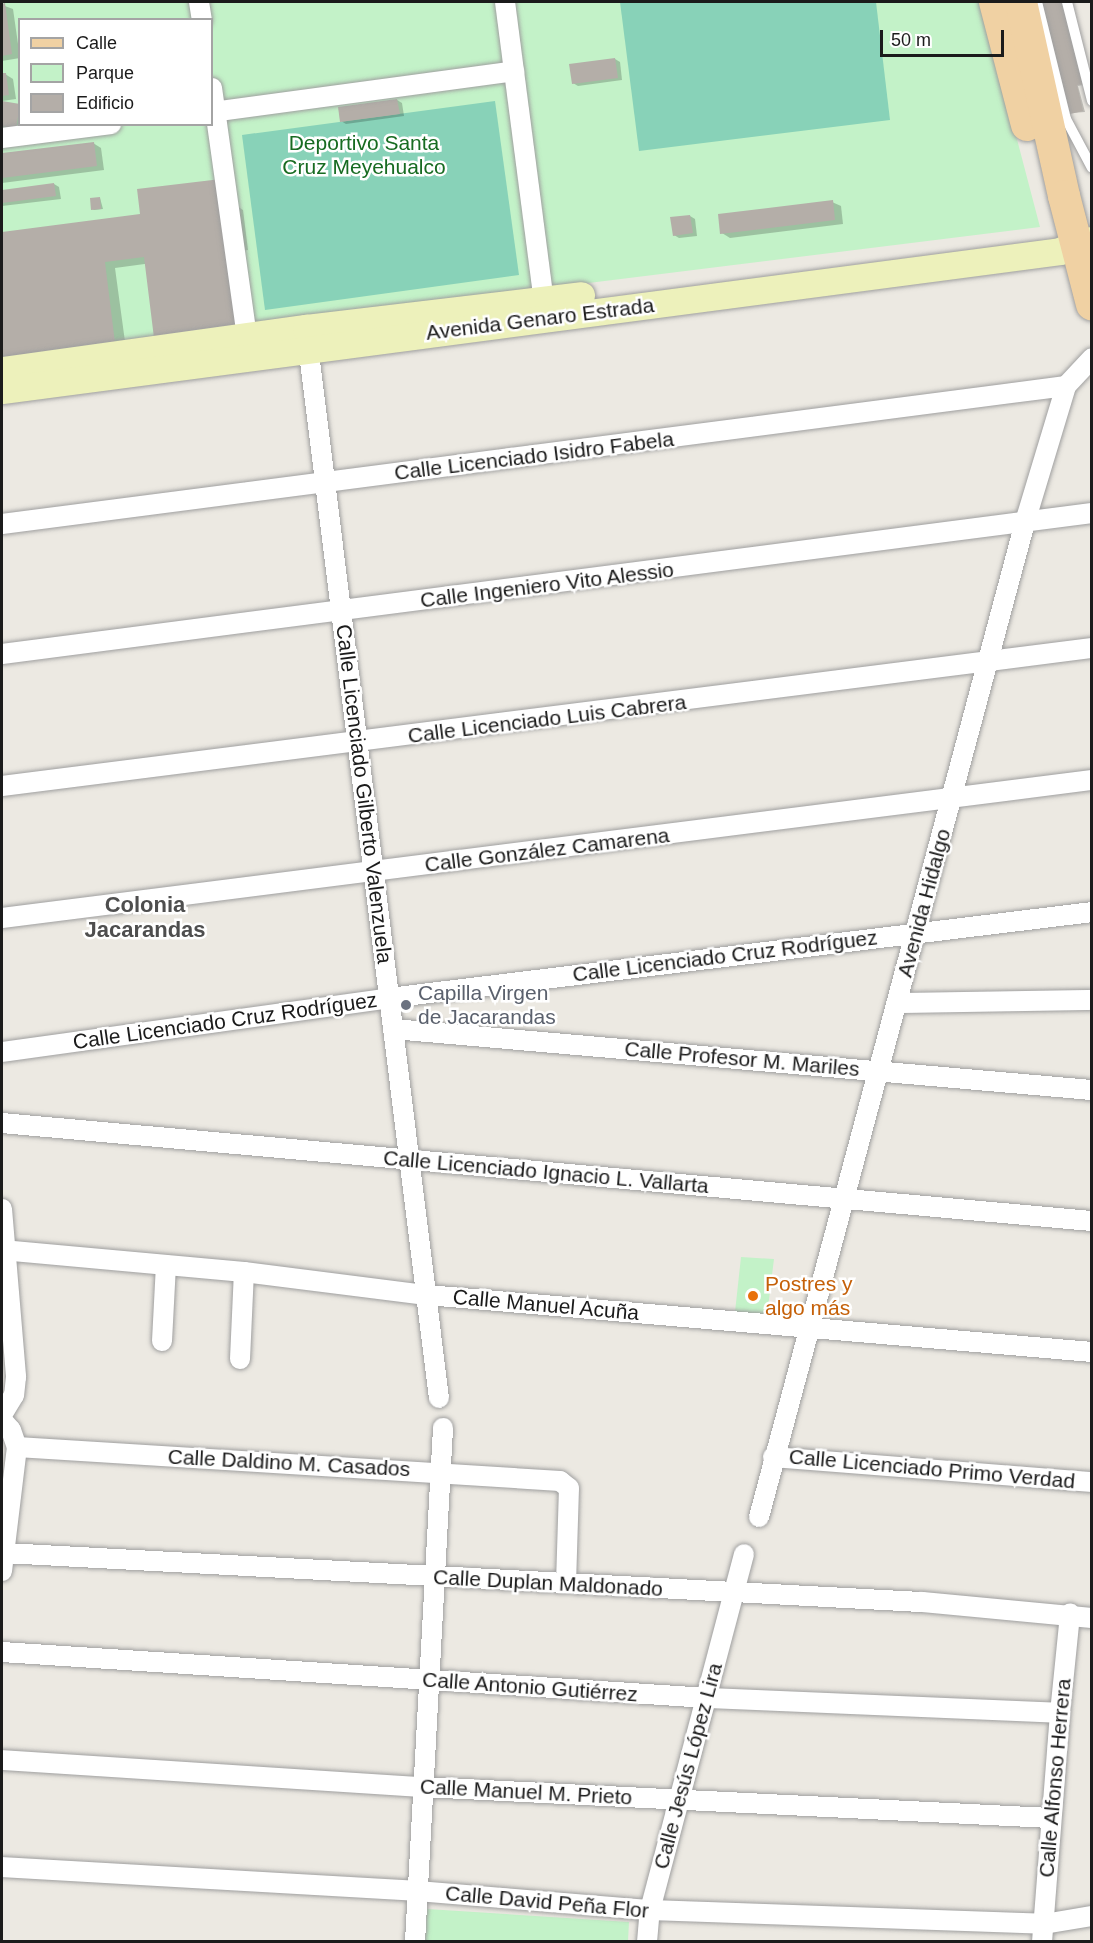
<!DOCTYPE html>
<html>
<head>
<meta charset="utf-8">
<style>
  body { margin:0 }
  #map { position:relative; width:1093px; height:1943px; overflow:hidden; background:#ece9e2; font-family:Arial,sans-serif }
  div>[style] { position:absolute }
  [style*='--x'] { left:calc(var(--x)*1px); top:calc(var(--y)*1px); width:calc(var(--w)*1px); rotate:calc(var(--a)*1deg) }
  .park>* { inset:0; background:#c3f2c8 }
  .pitch>* { inset:0; background:#88d2b8 }
  .shadow>* { inset:0; background:#0003 }
  .building>* { inset:0; background:#b4aea8 }
  .roads { filter:drop-shadow(0 0 2px #9f9f9f) drop-shadow(0 0 2px #9f9f9f) }
  .lane>* { height:10px; margin:-5px; padding:0 5px; transform-origin:5px; border-radius:5px; background:#fff }
  .street>* { height:20px; margin:-10px; padding:0 10px; transform-origin:10px; border-radius:10px; background:#fff }
  .secondary>* { height:27px; margin:-13.5px; padding:0 13.5px; transform-origin:13.5px; border-radius:13.5px; background:#edf1bb }
  .primary>* { height:32px; margin:-16px; padding:0 16px; transform-origin:16px; border-radius:16px; background:#f0d1a3 }
  .dots>* { width:16px; height:16px; translate:-50% -50%; box-sizing:border-box; border:3px solid #fff; border-radius:50% }
  span { translate:-50% -50%; white-space:nowrap; text-align:center; line-height:1.15; -webkit-text-stroke:5px #fff; paint-order:stroke }
  .park-label { font-size:21px; color:#176b21 }
  .street-label { font-size:21px; color:#1b1b1b }
  .worship-label { font-size:21px; color:#5b616d }
  .left { translate:0 -50%; text-align:left }
  .food-label { font-size:21px; color:#c56008 }
  .neighbourhood-label { font-size:22px; color:#4e4e4e; font-weight:700 }
  .frame { position:absolute; inset:0; border:3px solid #1b1b1b; pointer-events:none }
  .legend { position:absolute; left:18px; top:18px; width:195px; height:108px; box-sizing:border-box; background:#fff; border:2px solid #a4a4a4; margin:0; padding:8px 10px; list-style:none; font-size:18px; color:#1b1b1b }
  .legend li { display:flex; align-items:center; gap:12px; height:30px }
  .legend b { width:30px; border:2px solid #a4a4a4 }
  .scale { position:absolute; left:880px; top:30px; width:124px; height:27px; box-sizing:border-box; border:3px solid #1b1b1b; border-top:0; padding-left:8px; font-size:18px; line-height:21px; white-space:nowrap; color:#1b1b1b; -webkit-text-stroke:4px #fff; paint-order:stroke }
</style>
</head>
<body>
<div id="map">
  <div class="park">
    <div style="clip-path:polygon(evenodd,2px 2px,981px 2px,1040px 227px,154px 337px,2px 360px,2px 2px,20px 20px,212px 20px,212px 124px,20px 124px,20px 20px)"></div>
    <div style="clip-path:polygon(741px 1257px,774px 1259px,767px 1316px,735px 1312px)"></div>
    <div style="clip-path:polygon(427px 1909px,629px 1922px,628px 1941px,425px 1942px)"></div>
  </div>
  <div class="pitch">
    <div style="clip-path:polygon(620px 2px,876px 2px,890px 120px,639px 151px)"></div>
    <div style="clip-path:polygon(495px 101px,519px 275px,265px 310px,242px 135px)"></div>
  </div>
  <div class="shadow">
    <div style="clip-path:polygon(1044px 2px,1062px 2px,1083px 85px,1078px 86px,1085px 112px,1072px 113px)"></div>
    <div style="clip-path:polygon(2px 5px,13px 9px,20px 58px,2px 61px)"></div>
    <div style="clip-path:polygon(615px 59px,620px 62px,622px 80px,578px 86px,573px 83px)"></div>
    <div style="clip-path:polygon(5px 74px,13px 79px,16px 99px,2px 101px,2px 75px)"></div>
    <div style="clip-path:polygon(397px 100px,402px 103px,404px 116px,346px 124px,341px 121px)"></div>
    <div style="clip-path:polygon(2px 102px,20px 105px,21px 131px,2px 127px)"></div>
    <div style="clip-path:polygon(93px 143px,101px 148px,104px 170px,2px 183px,2px 155px)"></div>
    <div style="clip-path:polygon(54px 184px,59px 187px,61px 199px,2px 206px,2px 191px)"></div>
    <div style="clip-path:polygon(100px 198px,103px 209px,94px 210px,92px 209px)"></div>
    <div style="clip-path:polygon(832px 202px,841px 206px,843px 224px,730px 238px,722px 233px)"></div>
    <div style="clip-path:polygon(234px 204px,243px 210px,248px 250px,115px 268px,126px 349px,2px 365px,2px 233px)"></div>
    <div style="clip-path:polygon(690px 216px,695px 219px,697px 236px,679px 238px,674px 235px)"></div>
  </div>
  <div class="building">
    <div style="clip-path:polygon(1042px 2px,1061px 2px,1082px 84px,1077px 85px,1083px 111px,1070px 114px)"></div>
    <div style="clip-path:polygon(5px 3px,12px 54px,2px 56px,2px 4px)"></div>
    <div style="clip-path:polygon(615px 58px,618px 78px,572px 84px,569px 64px)"></div>
    <div style="clip-path:polygon(2px 73px,6px 73px,9px 95px,2px 96px)"></div>
    <div style="clip-path:polygon(397px 99px,400px 114px,340px 122px,338px 107px)"></div>
    <div style="clip-path:polygon(2px 101px,20px 104px,16px 129px,2px 126px)"></div>
    <div style="clip-path:polygon(94px 142px,97px 166px,2px 178px,2px 153px)"></div>
    <div style="clip-path:polygon(221px 179px,237px 327px,154px 338px,144px 257px,105px 262px,115px 343px,2px 358px,2px 232px,140px 214px,137px 189px)"></div>
    <div style="clip-path:polygon(54px 183px,56px 196px,2px 203px,2px 190px)"></div>
    <div style="clip-path:polygon(100px 197px,101px 209px,91px 210px,90px 198px)"></div>
    <div style="clip-path:polygon(833px 200px,835px 220px,720px 234px,718px 214px)"></div>
    <div style="clip-path:polygon(690px 215px,693px 233px,673px 236px,670px 217px)"></div>
  </div>
  <div class="roads">
    <div class="lane">
      <div style="--x:1037;--y:2;--w:121;--a:76.1"></div>
      <div style="--x:1066;--y:119;--w:55;--a:62"></div>
      <div style="--x:1067;--y:2;--w:102;--a:75.8"></div>
    </div>
    <div class="street">
      <div style="--x:199;--y:2;--w:18;--a:81"></div>
      <div style="--x:505;--y:2;--w:288;--a:82.6"></div>
      <div style="--x:212;--y:88;--w:250;--a:82"></div>
      <div style="--x:212;--y:112;--w:305;--a:-7.7"></div>
      <div style="--x:2;--y:138;--w:110;--a:-7.3"></div>
      <div style="--x:307;--y:337;--w:1069;--a:82.91"></div>
      <div style="--x:2;--y:524;--w:1073;--a:-7.39"></div>
      <div style="--x:2;--y:654;--w:1099;--a:-7.37"></div>
      <div style="--x:2;--y:786;--w:1099;--a:-7.22"></div>
      <div style="--x:2;--y:918;--w:1099;--a:-7.22"></div>
      <div style="--x:897;--y:1003;--w:195;--a:-0.9"></div>
      <div style="--x:393;--y:1029;--w:702;--a:4.99"></div>
      <div style="--x:2;--y:1052;--w:391;--a:-7.9"></div>
      <div style="--x:389;--y:998;--w:708;--a:-6.97"></div>
      <div style="--x:2;--y:1123;--w:1094;--a:5.14"></div>
      <div style="--x:2;--y:1209;--w:169;--a:85.2"></div>
      <div style="--x:16;--y:1377;--w:18;--a:96"></div>
      <div style="--x:14;--y:1395;--w:23;--a:121"></div>
      <div style="--x:2;--y:1250;--w:243;--a:5.2"></div>
      <div style="--x:244;--y:1272;--w:184;--a:7.2"></div>
      <div style="--x:427;--y:1295;--w:667;--a:4.9"></div>
      <div style="--x:162;--y:1341;--w:76;--a:-87"></div>
      <div style="--x:240;--y:1359;--w:87;--a:-87.4"></div>
      <div style="--x:2;--y:1420;--w:13;--a:48"></div>
      <div style="--x:11;--y:1430;--w:18;--a:71"></div>
      <div style="--x:17;--y:1447;--w:125;--a:96.9"></div>
      <div style="--x:17;--y:1447;--w:544;--a:3.58"></div>
      <div style="--x:560;--y:1481;--w:11;--a:38"></div>
      <div style="--x:569;--y:1488;--w:93;--a:91.8"></div>
      <div style="--x:773;--y:1457;--w:320;--a:4.5"></div>
      <div style="--x:759;--y:1517;--w:1030;--a:-75.03"></div>
      <div style="--x:1025;--y:522;--w:142;--a:-73.2"></div>
      <div style="--x:1066;--y:386;--w:38;--a:-47"></div>
      <div style="--x:4;--y:1553;--w:919;--a:3.06"></div>
      <div style="--x:922;--y:1602;--w:171;--a:5.4"></div>
      <div style="--x:2;--y:1652;--w:706;--a:3.73"></div>
      <div style="--x:707;--y:1698;--w:353;--a:2.4"></div>
      <div style="--x:2;--y:1760;--w:422;--a:3.7"></div>
      <div style="--x:423;--y:1787;--w:629;--a:2.83"></div>
      <div style="--x:2;--y:1867;--w:417;--a:3.3"></div>
      <div style="--x:418;--y:1891;--w:233;--a:4.7"></div>
      <div style="--x:650;--y:1910;--w:394;--a:2"></div>
      <div style="--x:1044;--y:1924;--w:49;--a:-9.5"></div>
      <div style="--x:415;--y:1942;--w:515;--a:-86.88"></div>
      <div style="--x:647;--y:1942;--w:32;--a:-85"></div>
      <div style="--x:650;--y:1910;--w:368;--a:-75.2"></div>
      <div style="--x:1042;--y:1942;--w:230;--a:-85.5"></div>
      <div style="--x:1060;--y:1713;--w:100;--a:-84.2"></div>
    </div>
    <div class="secondary">
      <div style="--x:2;--y:370;--w:307;--a:-7.9"></div>
      <div style="--x:306;--y:328;--w:277;--a:-6.8"></div>
      <div style="--x:2;--y:390;--w:1067;--a:-7.48"></div>
      <div style="--x:1060;--y:251;--w:18;--a:-27"></div>
      <div style="--x:1076;--y:243;--w:16;--a:-11"></div>
    </div>
    <div class="primary">
      <div style="--x:995;--y:2;--w:127;--a:75.4"></div>
      <div style="--x:1021;--y:2;--w:199;--a:77.5"></div>
      <div style="--x:1064;--y:196;--w:112;--a:75.5"></div>
    </div>
  </div>
  <div class="dots">
    <div style="left:406px;top:1005px;background:#6b7280"></div>
    <div style="left:753px;top:1296px;background:#e8710a"></div>
  </div>
  <div class="park-label">
    <span style="left:364px;top:155px">Deportivo Santa<br>Cruz Meyehualco</span>
  </div>
  <div class="street-label">
    <span style="left:540px;top:319px;rotate:-7deg">Avenida Genaro Estrada</span>
    <span style="left:534px;top:456px;rotate:-7deg">Calle Licenciado Isidro Fabela</span>
    <span style="left:547px;top:585px;rotate:-7deg">Calle Ingeniero Vito Alessio</span>
    <span style="left:547px;top:719px;rotate:-7deg">Calle Licenciado Luis Cabrera</span>
    <span style="left:364px;top:794px;rotate:83deg">Calle Licenciado Gilberto Valenzuela</span>
    <span style="left:547px;top:850px;rotate:-7deg">Calle González Camarena</span>
    <span style="left:924px;top:903px;rotate:-75deg">Avenida Hidalgo</span>
    <span style="left:725px;top:956px;rotate:-7deg">Calle Licenciado Cruz Rodríguez</span>
    <span style="left:225px;top:1021px;rotate:-8deg">Calle Licenciado Cruz Rodríguez</span>
    <span style="left:742px;top:1059px;rotate:5deg">Calle Profesor M. Mariles</span>
    <span style="left:546px;top:1172px;rotate:5deg">Calle Licenciado Ignacio L. Vallarta</span>
    <span style="left:546px;top:1305px;rotate:5deg">Calle Manuel Acuña</span>
    <span style="left:289px;top:1463px;rotate:3deg">Calle Daldino M. Casados</span>
    <span style="left:932px;top:1469px;rotate:5deg">Calle Licenciado Primo Verdad</span>
    <span style="left:548px;top:1583px;rotate:3deg">Calle Duplan Maldonado</span>
    <span style="left:530px;top:1687px;rotate:4deg">Calle Antonio Gutiérrez</span>
    <span style="left:688px;top:1766px;rotate:-75deg">Calle Jesús López Lira</span>
    <span style="left:1055px;top:1778px;rotate:-85deg">Calle Alfonso Herrera</span>
    <span style="left:526px;top:1792px;rotate:3deg">Calle Manuel M. Prieto</span>
    <span style="left:547px;top:1902px;rotate:5deg">Calle David Peña Flor</span>
  </div>
  <div class="worship-label">
    <span class="left" style="left:418px;top:1005px">Capilla Virgen<br>de Jacarandas</span>
  </div>
  <div class="food-label">
    <span class="left" style="left:765px;top:1296px">Postres y<br>algo más</span>
  </div>
  <div class="neighbourhood-label">
    <span style="left:145px;top:917px">Colonia<br>Jacarandas</span>
  </div>
  <div class="frame"></div>
  <ul class="legend">
  <li><b style="height:8px;background:#f0d1a3"></b>Calle</li>
  <li><b style="height:16px;background:#c3f2c8"></b>Parque</li>
  <li><b style="height:16px;background:#b4aea8"></b>Edificio</li>
  </ul>
  <div class="scale">50 m</div>
</div>
</body>
</html>
